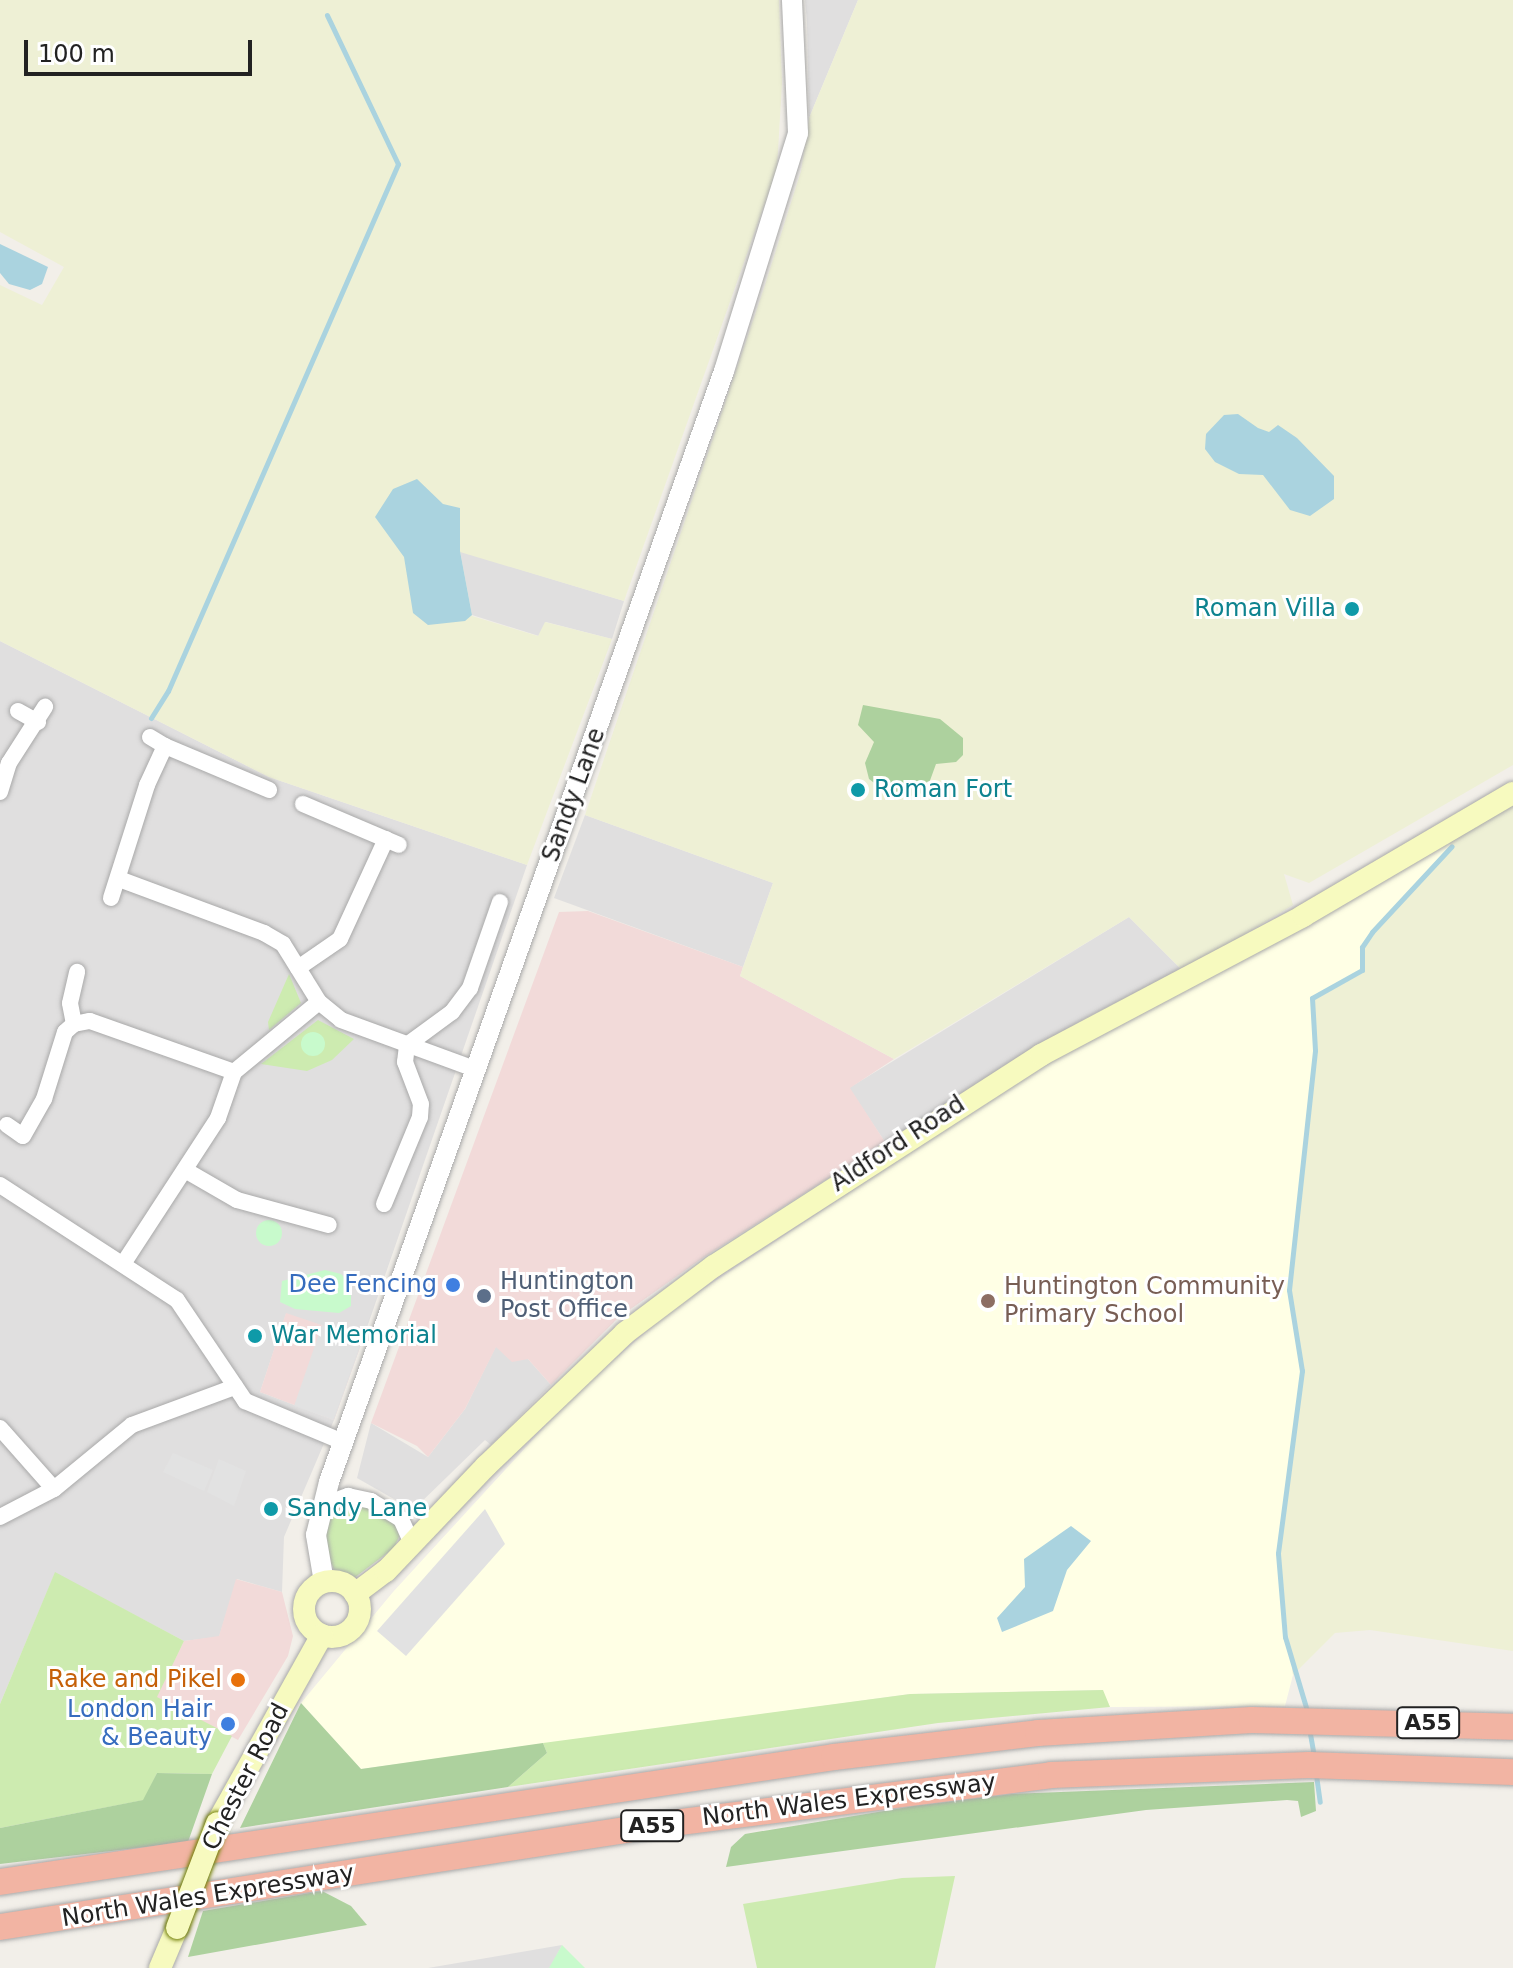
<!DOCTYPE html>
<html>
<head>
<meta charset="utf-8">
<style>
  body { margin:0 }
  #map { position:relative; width:1513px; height:1968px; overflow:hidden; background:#f2efe9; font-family:"DejaVu Sans",sans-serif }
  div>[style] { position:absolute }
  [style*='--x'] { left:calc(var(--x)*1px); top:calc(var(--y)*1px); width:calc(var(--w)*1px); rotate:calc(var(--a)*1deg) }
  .residential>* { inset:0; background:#e0dfdf }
  .commercial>* { inset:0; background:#f2dad9 }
  .education>* { inset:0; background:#ffffe5 }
  .farmland>* { inset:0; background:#eef0d5 }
  .grass>* { inset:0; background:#cdebb0 }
  .forest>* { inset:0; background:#add19e }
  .park>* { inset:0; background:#c8facc }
  .round { border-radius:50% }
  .parking>* { inset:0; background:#e2e2e2 }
  .water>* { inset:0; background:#aad3df }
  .stream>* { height:5px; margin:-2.5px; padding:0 2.5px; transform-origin:2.5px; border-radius:2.5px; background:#aad3df }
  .roads { filter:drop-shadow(0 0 2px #a9a9a9) drop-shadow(0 0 2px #a9a9a9) }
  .minor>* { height:16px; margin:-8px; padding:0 8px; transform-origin:8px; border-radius:8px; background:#fff }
  .tertiary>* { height:20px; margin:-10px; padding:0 10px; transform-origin:10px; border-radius:10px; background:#fff }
  .secondary>* { height:22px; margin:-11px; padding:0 11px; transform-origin:11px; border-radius:11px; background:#f7fabf }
  .secondary>.ring { margin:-11px; padding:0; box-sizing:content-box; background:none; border:22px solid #f7fabf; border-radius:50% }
  .trunk>* { height:26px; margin:-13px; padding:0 13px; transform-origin:13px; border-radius:13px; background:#f2b4a3 }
  .bridges { filter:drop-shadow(0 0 2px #707d05) drop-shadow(0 0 2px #707d05) }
  .secondary-bridge>* { height:22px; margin:-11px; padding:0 11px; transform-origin:11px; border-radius:11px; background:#f7fabf }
  .dots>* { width:22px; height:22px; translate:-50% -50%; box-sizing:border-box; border:4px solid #fff; border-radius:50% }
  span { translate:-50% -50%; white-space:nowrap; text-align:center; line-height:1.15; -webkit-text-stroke:6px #fff; paint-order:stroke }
  .shield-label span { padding:2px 6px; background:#fff; border:2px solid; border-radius:6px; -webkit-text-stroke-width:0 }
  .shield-label { font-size:22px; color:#222; font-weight:700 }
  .culture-label { font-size:24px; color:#0d838f }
  .right { translate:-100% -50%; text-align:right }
  .left { translate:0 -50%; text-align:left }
  .street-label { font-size:24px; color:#222 }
  .service-label { font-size:24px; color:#4e5e75 }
  .shop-label { font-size:24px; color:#366cbe }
  .education-label { font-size:24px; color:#785e54 }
  .food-label { font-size:24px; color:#c56008 }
  .scale { position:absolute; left:24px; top:40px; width:228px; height:36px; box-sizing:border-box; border:4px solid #222; border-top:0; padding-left:10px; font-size:24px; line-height:28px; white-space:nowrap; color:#222; -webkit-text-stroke:6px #fff; paint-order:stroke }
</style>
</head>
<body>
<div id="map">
  <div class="residential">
    <div style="clip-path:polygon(805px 0,858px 0,809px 118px,807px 22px)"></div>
    <div style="clip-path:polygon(460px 551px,624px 601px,612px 639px,546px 622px,539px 636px,472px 615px)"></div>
    <div style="clip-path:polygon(0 641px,269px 777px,527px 865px,363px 1339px,286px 1314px,260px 1392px,334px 1420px,284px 1537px,282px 1592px,237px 1579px,219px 1637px,184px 1641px,55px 1573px,0 1704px)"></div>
    <div style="clip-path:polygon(585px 815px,773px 883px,743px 967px,554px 898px)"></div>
    <div style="clip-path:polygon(1129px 917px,1181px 969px,1082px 1020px,885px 1142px,849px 1088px)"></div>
    <div style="clip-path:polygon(496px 1346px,528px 1359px,551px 1385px,491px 1445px,485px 1440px,413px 1510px,357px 1478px,371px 1423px,428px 1457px,465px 1409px)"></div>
    <div style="clip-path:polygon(562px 1945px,550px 1968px,428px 1968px)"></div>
  </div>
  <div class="commercial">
    <div style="clip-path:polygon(588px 911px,743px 967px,740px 976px,894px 1059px,850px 1088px,885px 1142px,704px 1257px,618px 1318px,551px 1385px,528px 1359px,512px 1362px,496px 1347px,465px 1409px,428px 1457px,417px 1446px,371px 1423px,559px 912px)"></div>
    <div style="clip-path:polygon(286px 1313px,363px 1339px,334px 1420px,260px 1392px)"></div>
    <div style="clip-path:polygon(236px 1579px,282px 1592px,293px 1636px,288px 1656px,238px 1740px,156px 1697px,184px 1641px,219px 1636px)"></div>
  </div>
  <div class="education">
    <div style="clip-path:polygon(1447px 841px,1452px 846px,1362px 947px,1362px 970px,1312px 998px,1315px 1050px,1289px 1290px,1302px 1371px,1278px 1553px,1293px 1675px,1285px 1706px,1110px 1707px,1102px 1690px,910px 1694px,361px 1769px,301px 1703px,393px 1592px,572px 1397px,670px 1311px,1055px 1057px)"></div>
  </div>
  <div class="farmland">
    <div style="clip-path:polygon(0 0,779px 0,782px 82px,777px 169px,624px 601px,460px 552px,472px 616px,538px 636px,545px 622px,612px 639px,527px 865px,269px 777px,0 641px,0 285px,42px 305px,64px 267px,0 232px)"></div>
    <div style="clip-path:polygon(858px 0,1513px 0,1513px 765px,1309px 883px,1284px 874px,1293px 905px,1201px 961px,1181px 969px,1129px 917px,894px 1059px,740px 976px,773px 883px,585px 815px,764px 288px,801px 171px,809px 118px)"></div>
    <div style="clip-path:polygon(1513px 802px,1513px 1651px,1370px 1630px,1335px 1633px,1293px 1675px,1278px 1553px,1302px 1371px,1289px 1290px,1315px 1050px,1312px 998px,1362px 970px,1362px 947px,1452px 846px,1447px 841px)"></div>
  </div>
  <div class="grass">
    <div style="clip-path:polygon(289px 974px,301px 1003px,269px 1030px,268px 1022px)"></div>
    <div style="clip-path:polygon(318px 1020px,354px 1039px,332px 1060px,307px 1071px,261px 1064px)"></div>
    <div style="clip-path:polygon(357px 1500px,396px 1522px,401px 1532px,394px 1548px,354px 1578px,335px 1572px,325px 1548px,327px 1517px,335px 1506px)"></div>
    <div style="clip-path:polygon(55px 1572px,184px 1641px,157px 1697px,232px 1736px,212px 1774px,157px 1773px,144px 1800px,0 1828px,0 1704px)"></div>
    <div style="clip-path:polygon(1103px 1690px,1110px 1707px,938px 1723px,508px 1787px,547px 1753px,543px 1743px,910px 1694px)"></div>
    <div style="clip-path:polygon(955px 1876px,935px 1968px,757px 1968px,743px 1904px,902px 1878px)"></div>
  </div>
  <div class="forest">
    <div style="clip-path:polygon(863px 705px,940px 719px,963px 738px,963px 755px,956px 762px,936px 764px,928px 786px,917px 797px,881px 788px,869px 779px,865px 763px,874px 742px,858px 725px)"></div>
    <div style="clip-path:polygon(301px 1703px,361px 1769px,543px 1743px,547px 1753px,508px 1787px,240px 1828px)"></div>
    <div style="clip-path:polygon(157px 1773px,212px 1774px,188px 1842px,0 1864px,0 1828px,143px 1800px)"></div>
    <div style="clip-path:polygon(1314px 1782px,1316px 1811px,1301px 1817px,1298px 1801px,1287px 1800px,1146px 1810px,726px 1867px,731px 1847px,745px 1834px,914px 1806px,1012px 1794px)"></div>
    <div style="clip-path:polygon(322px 1891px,351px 1906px,367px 1925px,188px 1957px,203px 1911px)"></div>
  </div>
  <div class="park">
    <div class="round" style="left:301px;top:1032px;width:24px;height:24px"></div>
    <div class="round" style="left:256px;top:1220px;width:26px;height:26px"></div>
    <div style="clip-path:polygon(325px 1270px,341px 1274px,351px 1284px,351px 1306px,339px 1313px,295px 1309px,280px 1302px,282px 1281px)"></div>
    <div style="clip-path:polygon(562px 1945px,585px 1968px,549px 1968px)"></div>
  </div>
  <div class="parking">
    <div style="clip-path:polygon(322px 1325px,363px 1339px,334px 1420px,294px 1406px)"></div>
    <div style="clip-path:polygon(173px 1453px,213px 1470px,204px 1491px,163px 1472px)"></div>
    <div style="clip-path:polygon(219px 1459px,246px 1471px,234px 1506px,207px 1492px)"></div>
    <div style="clip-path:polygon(485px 1509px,505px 1544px,406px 1656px,377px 1631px)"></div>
  </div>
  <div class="water">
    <div style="clip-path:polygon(0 244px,48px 267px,42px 284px,30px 290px,9px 284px,0 273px)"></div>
    <div style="clip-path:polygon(1238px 414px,1258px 428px,1269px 432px,1278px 425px,1297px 438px,1334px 476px,1334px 499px,1310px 516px,1290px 510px,1263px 475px,1239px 474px,1215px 462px,1205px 449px,1206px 434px,1224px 415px)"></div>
    <div style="clip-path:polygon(417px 479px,443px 504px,460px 508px,460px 551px,472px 615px,465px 621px,428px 625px,413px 613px,404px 557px,375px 517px,393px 489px)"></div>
    <div style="clip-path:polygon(1071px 1526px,1091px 1541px,1067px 1570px,1053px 1611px,1002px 1632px,997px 1618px,1025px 1587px,1024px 1559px)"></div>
  </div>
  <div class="stream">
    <div style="--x:151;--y:718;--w:32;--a:-58"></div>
    <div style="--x:168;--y:691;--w:575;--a:-66.42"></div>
    <div style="--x:398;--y:164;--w:165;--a:-115.5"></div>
    <div style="--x:1308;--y:1714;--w:80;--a:-106.6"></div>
    <div style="--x:1285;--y:1637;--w:84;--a:-94.8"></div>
    <div style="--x:1278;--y:1553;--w:184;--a:-82.5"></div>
    <div style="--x:1302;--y:1371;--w:82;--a:-99.1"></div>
    <div style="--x:1289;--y:1290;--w:241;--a:-83.8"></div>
    <div style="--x:1315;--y:1050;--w:52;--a:-93.3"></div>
    <div style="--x:1312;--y:998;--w:57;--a:-29.2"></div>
    <div style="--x:1362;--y:970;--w:23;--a:-90"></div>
    <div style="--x:1362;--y:947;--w:18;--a:-56"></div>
    <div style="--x:1372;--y:932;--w:117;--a:-47.1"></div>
    <div style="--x:1309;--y:1728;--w:29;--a:80"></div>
    <div style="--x:1316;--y:1775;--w:27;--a:82"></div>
  </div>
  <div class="roads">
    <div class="minor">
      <div style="--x:18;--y:711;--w:23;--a:29"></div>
      <div style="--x:150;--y:737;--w:17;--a:31"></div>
      <div style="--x:0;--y:792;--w:30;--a:-73"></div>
      <div style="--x:9;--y:763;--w:67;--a:-57.3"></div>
      <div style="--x:303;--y:804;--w:104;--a:23.1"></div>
      <div style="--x:119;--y:879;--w:155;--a:20.4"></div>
      <div style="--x:264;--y:933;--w:22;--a:30"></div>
      <div style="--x:283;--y:944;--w:68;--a:58.2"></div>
      <div style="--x:319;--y:1002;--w:28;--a:39"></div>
      <div style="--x:341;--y:1020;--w:143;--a:20.1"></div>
      <div style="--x:111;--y:898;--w:119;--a:-72.3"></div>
      <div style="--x:147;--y:785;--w:43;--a:-65.2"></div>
      <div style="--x:165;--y:746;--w:113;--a:22.9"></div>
      <div style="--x:298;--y:968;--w:51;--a:-34.6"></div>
      <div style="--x:340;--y:939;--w:110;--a:-65.3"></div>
      <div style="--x:74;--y:1024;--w:16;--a:-11"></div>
      <div style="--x:90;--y:1021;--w:153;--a:19.5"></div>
      <div style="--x:7;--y:1125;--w:19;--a:35"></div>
      <div style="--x:23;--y:1136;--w:43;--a:-60.4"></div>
      <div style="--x:44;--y:1099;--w:70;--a:-72.6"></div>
      <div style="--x:65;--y:1032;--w:12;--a:-42"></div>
      <div style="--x:74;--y:1024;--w:21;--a:-101"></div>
      <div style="--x:70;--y:1003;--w:32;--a:-77"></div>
      <div style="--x:185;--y:1170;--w:60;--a:30"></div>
      <div style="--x:237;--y:1200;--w:95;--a:15.2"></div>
      <div style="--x:0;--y:1185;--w:211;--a:33"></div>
      <div style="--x:177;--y:1300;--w:122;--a:56"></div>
      <div style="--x:245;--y:1401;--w:106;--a:22.7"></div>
      <div style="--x:384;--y:1204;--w:94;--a:-67.5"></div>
      <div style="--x:420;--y:1117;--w:13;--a:-86"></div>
      <div style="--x:421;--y:1104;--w:45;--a:-110.9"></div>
      <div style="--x:405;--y:1062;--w:17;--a:-83"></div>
      <div style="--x:407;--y:1045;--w:56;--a:-36.3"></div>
      <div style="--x:452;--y:1012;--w:30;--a:-53"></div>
      <div style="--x:470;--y:988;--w:91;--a:-70.8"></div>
      <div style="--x:123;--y:1264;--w:174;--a:-56.9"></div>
      <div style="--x:218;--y:1118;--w:49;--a:-70.8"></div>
      <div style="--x:234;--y:1072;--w:110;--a:-39.5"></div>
      <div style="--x:0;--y:1428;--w:81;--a:48.5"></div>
      <div style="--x:323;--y:1505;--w:27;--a:-20"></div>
      <div style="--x:348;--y:1496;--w:24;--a:12"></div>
      <div style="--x:371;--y:1501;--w:35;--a:31"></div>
      <div style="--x:401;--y:1519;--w:27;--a:66"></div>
      <div style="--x:0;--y:1517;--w:61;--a:-27.4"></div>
      <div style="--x:54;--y:1489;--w:101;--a:-39.4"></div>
      <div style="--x:132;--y:1425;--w:110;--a:-20.3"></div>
    </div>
    <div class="tertiary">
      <div style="--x:324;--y:1582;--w:48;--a:-99.7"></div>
      <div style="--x:316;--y:1535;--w:55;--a:-76.2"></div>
      <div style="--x:329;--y:1482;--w:1179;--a:-70.43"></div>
      <div style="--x:724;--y:371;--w:249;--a:-72.7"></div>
      <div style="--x:798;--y:133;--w:133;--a:-92.6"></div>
    </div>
    <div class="secondary">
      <div class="ring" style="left:304px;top:1581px;width:34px;height:34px"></div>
      <div style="--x:355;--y:1594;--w:39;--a:-37"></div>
      <div style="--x:386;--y:1571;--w:145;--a:-46.4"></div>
      <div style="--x:486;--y:1466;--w:192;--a:-43.7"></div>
      <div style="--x:625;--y:1333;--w:111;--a:-37"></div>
      <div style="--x:714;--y:1266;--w:389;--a:-32.8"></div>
      <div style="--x:1041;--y:1055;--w:297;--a:-27.9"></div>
      <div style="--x:1303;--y:916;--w:243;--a:-30.4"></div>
      <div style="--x:217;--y:1823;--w:215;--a:-60.8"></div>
      <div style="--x:160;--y:1968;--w:43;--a:-67"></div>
    </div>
    <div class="trunk">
      <div style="--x:0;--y:1882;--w:843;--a:-8.52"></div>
      <div style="--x:834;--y:1757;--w:205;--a:-6.7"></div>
      <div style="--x:1038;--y:1733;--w:214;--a:-3.5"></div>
      <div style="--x:1252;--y:1720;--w:261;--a:1.5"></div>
      <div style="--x:0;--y:1927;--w:665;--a:-8.82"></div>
      <div style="--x:657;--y:1825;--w:397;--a:-7.2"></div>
      <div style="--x:1051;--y:1775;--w:258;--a:-2.2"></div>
      <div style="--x:1309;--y:1765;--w:204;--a:2"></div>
    </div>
  </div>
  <div class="bridges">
    <div class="secondary-bridge">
      <div style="--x:177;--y:1928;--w:112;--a:-69.1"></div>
    </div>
  </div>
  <div class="dots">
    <div style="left:1352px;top:609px;background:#0f9aa8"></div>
    <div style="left:858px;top:790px;background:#0f9aa8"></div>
    <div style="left:453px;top:1285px;background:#3f7fe0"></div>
    <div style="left:484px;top:1296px;background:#5c6f8a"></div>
    <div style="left:988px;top:1301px;background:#8d6e63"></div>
    <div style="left:255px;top:1336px;background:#0f9aa8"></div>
    <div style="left:271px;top:1509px;background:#0f9aa8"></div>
    <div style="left:238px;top:1680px;background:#e8710a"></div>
    <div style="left:228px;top:1724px;background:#3f7fe0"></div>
  </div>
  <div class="shield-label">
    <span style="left:1428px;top:1723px">A55</span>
    <span style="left:652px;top:1826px">A55</span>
  </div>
  <div class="culture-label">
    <span class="right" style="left:1336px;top:609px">Roman Villa</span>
    <span class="left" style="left:874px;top:790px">Roman Fort</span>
    <span class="left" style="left:271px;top:1336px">War Memorial</span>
    <span class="left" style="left:287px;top:1509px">Sandy Lane</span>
  </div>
  <div class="street-label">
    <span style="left:574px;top:795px;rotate:-70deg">Sandy Lane</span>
    <span style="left:898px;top:1144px;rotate:-33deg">Aldford Road</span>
    <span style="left:246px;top:1777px;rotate:-63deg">Chester Road</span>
    <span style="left:849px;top:1800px;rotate:-7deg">North Wales Expressway</span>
    <span style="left:208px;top:1896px;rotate:-9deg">North Wales Expressway</span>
  </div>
  <div class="service-label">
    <span class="left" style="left:500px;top:1296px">Huntington<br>Post Office</span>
  </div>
  <div class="shop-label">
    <span class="right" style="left:437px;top:1285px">Dee Fencing</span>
    <span class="right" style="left:212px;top:1724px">London Hair<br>&amp; Beauty</span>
  </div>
  <div class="education-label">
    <span class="left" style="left:1004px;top:1301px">Huntington Community<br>Primary School</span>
  </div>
  <div class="food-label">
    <span class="right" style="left:222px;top:1680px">Rake and Pikel</span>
  </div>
  <div class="scale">100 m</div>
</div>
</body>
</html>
